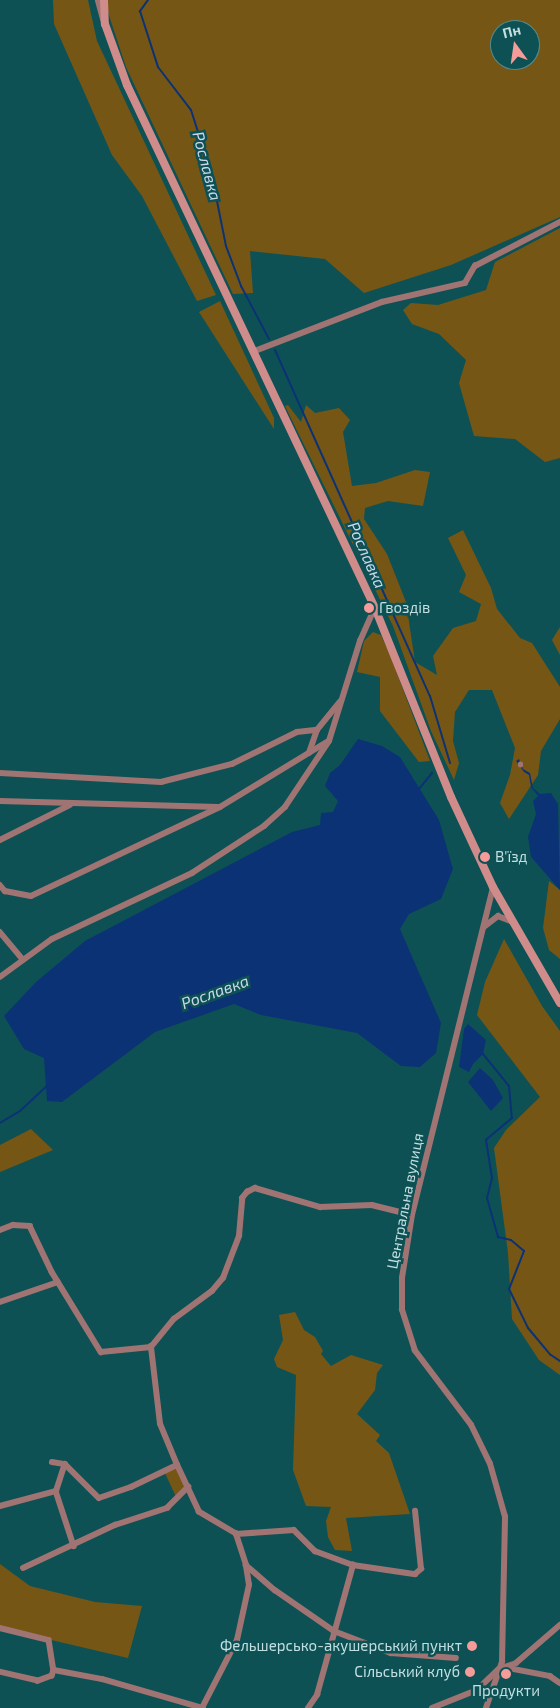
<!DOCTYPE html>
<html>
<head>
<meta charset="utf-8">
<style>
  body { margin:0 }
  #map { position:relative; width:560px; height:1708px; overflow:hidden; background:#0e5155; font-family:"Exo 2",sans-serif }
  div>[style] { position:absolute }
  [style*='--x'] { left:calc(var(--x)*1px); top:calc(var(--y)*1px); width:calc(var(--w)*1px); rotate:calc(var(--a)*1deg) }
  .green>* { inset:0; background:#765615 }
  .water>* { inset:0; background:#0b3275 }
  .stream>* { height:2px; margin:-1px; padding:0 1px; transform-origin:1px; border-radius:1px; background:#0b3275 }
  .pedestrian>* { height:4.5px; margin:-2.25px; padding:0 2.25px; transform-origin:2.25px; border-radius:2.25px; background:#a07473 }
  .minor>* { height:5.5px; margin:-2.75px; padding:0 2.75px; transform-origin:2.75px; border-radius:2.75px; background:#a07473 }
  .tertiary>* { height:7px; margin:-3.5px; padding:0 3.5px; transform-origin:3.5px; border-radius:3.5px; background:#a07473 }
  .secondary>* { height:8px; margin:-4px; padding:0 4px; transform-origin:4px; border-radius:4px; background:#d08c8b }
  .dots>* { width:14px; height:14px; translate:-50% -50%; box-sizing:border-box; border:2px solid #0e5155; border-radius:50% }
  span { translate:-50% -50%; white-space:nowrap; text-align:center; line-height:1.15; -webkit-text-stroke:5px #0e5155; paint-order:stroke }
  .poi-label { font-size:15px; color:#c2dfe1 }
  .left { translate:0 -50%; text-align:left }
  .right { translate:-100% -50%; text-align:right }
  .street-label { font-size:15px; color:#c2dfe1 }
  .water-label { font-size:16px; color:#cbd7eb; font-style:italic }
  .north { position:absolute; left:490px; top:20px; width:50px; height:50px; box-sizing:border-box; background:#0e5155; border:1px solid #568a8d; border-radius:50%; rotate:346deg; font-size:14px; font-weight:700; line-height:20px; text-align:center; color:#c2dfe1 }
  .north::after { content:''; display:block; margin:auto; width:18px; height:22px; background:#f59b9a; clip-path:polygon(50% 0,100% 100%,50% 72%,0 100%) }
</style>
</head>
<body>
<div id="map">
  <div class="green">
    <div style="clip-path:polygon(53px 0,88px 0,97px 41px,216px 295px,197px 301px,142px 196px,112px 155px,54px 24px)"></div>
    <div style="clip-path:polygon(evenodd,104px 0,560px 0,560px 217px,451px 265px,364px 293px,325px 259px,250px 251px,253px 293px,233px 294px,126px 67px,104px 0,500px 30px,530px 30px,530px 60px,500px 60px,500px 30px)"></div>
    <div style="clip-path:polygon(560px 228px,560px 458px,545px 462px,515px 439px,474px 436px,459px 383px,466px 360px,439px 334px,412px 324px,403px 310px,411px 303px,438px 305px,486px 290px,495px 262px)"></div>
    <div style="clip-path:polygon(220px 301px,274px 418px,274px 429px,199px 312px)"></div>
    <div style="clip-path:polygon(288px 405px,301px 422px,306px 405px,315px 413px,339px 408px,350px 420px,343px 432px,352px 486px,376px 483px,415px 470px,430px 472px,423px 506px,388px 501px,365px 508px,364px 519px,387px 554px,406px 602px,415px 662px,437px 675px,433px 656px,453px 628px,476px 621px,481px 604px,459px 592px,466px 575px,448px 538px,463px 530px,491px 588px,497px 609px,520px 638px,532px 643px,560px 687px,560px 719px,541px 751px,538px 775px,509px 819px,500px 803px,510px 775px,515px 748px,492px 690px,469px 690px,455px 712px,453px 741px,459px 763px,454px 780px,431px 731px,393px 626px,285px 406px)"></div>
    <div style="clip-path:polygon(560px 627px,560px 655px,552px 640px)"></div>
    <div style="clip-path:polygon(373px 632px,381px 635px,390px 655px,430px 761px,419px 762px,380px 711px,380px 677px,357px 672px,364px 641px)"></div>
    <div style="clip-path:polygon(549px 881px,560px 890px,560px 959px,549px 950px,543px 928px)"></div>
    <div style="clip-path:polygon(504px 939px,542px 1006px,560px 1031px,560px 1375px,539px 1360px,512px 1319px,508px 1253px,494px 1148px,506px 1130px,540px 1097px,477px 1015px,485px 982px)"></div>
    <div style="clip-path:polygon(31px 1129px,53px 1150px,0 1172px,0 1145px)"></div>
    <div style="clip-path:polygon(295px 1312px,304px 1330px,315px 1337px,323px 1351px,321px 1354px,331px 1366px,351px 1355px,383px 1365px,377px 1373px,375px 1390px,357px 1414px,380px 1435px,376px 1441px,389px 1453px,410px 1514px,346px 1518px,352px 1551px,335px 1550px,328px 1537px,326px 1521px,331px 1507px,306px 1506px,293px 1470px,296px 1375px,277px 1367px,274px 1359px,283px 1340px,279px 1315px)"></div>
    <div style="clip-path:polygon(177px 1465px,188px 1487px,177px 1499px,164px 1471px)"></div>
    <div style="clip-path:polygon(0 1564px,30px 1586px,95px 1602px,142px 1606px,128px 1658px,0 1628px)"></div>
  </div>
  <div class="water">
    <div style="clip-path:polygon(358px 739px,382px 746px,400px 757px,439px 820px,453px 869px,441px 899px,409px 914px,400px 929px,441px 1023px,436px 1053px,420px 1067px,401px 1066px,357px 1033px,261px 1015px,234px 1004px,155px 1032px,62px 1102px,47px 1101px,44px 1058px,24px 1049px,4px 1016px,36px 982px,85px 941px,292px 832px,320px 825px,321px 813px,333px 812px,338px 801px,325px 786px,330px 773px,340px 765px)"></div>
    <div style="clip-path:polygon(519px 759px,523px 769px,530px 773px,533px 788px,540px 794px,551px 793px,558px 804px,560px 890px,531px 857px,528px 837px,536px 814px,533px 801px,538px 796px,531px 787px,529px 775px,524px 772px,516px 761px)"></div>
    <div style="clip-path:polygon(468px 1024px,486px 1040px,483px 1054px,473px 1064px,469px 1072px,459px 1067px,464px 1029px)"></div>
    <div style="clip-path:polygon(480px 1068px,493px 1080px,503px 1098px,491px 1111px,468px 1082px)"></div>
  </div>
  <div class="stream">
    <div style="--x:148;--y:0;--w:14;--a:126"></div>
    <div style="--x:140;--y:11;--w:59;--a:72.2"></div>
    <div style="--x:158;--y:67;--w:54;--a:52.5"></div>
    <div style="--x:191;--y:110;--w:69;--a:72.3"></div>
    <div style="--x:212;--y:176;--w:71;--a:78.7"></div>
    <div style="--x:226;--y:246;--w:43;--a:69.4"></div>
    <div style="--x:241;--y:286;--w:60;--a:62.2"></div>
    <div style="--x:275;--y:350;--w:379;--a:65.9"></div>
    <div style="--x:430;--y:696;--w:70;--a:73.4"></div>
    <div style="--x:419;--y:789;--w:21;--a:-51"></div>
    <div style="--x:483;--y:1054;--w:41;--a:50.9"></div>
    <div style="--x:509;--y:1086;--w:32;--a:85"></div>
    <div style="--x:512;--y:1118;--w:34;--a:140"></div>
    <div style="--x:486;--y:1140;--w:38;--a:81"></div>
    <div style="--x:492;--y:1178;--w:21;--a:104"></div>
    <div style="--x:487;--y:1198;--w:41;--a:74.2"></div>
    <div style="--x:498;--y:1237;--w:13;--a:13"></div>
    <div style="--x:511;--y:1240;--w:17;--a:40"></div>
    <div style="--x:524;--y:1251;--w:41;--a:111.5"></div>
    <div style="--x:509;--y:1289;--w:43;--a:64"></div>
    <div style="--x:528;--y:1328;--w:35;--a:50"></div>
    <div style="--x:551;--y:1355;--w:11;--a:34"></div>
    <div style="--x:0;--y:1123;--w:23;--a:-31"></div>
    <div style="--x:20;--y:1111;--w:37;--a:-43"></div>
  </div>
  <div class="pedestrian">
    <div style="--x:520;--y:765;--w:1;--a:-90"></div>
  </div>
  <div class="minor">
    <div style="--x:255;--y:351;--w:136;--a:-21.1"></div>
    <div style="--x:382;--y:302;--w:85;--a:-12.9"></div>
    <div style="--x:465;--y:283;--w:20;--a:-60"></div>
    <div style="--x:475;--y:266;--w:96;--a:-27.4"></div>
    <div style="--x:309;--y:753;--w:24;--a:-71"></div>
    <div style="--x:317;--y:730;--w:36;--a:-51"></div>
    <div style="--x:0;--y:773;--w:161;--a:3.2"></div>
    <div style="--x:161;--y:782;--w:73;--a:-14.2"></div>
    <div style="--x:232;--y:764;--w:72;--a:-26.2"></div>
    <div style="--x:297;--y:732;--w:20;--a:-6"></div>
    <div style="--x:0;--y:801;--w:218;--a:1.6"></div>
    <div style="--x:0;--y:840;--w:78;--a:-26.6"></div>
    <div style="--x:0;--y:885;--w:8;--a:50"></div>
    <div style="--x:5;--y:891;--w:26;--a:11"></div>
    <div style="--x:31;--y:896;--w:209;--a:-25.2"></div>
    <div style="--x:220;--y:807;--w:125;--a:-31.3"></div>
    <div style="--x:484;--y:927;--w:18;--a:-38"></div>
    <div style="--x:498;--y:916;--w:14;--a:21"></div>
    <div style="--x:0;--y:932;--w:34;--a:50"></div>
    <div style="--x:0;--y:977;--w:64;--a:-36.2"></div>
    <div style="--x:52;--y:939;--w:155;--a:-25.2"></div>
    <div style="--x:192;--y:873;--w:86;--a:-33.1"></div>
    <div style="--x:264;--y:826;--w:28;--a:-42"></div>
    <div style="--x:285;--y:807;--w:79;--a:-56.3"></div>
    <div style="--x:329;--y:741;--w:105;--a:-72.8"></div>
    <div style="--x:360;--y:641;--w:36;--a:-66"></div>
    <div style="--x:0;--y:1230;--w:14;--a:-21"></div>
    <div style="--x:13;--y:1225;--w:17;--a:3"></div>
    <div style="--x:30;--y:1226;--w:51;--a:64.4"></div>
    <div style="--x:52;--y:1272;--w:94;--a:58.5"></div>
    <div style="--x:101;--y:1352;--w:50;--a:-5.7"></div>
    <div style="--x:0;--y:1302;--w:61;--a:-19"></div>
    <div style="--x:52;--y:1462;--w:13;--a:9"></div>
    <div style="--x:65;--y:1464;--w:48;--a:45"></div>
    <div style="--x:99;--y:1498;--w:34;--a:-19"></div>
    <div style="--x:131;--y:1487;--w:51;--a:-25.6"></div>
    <div style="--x:56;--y:1491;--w:58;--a:71.9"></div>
    <div style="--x:0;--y:1506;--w:58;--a:-15"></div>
    <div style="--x:56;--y:1491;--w:28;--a:-72"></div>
    <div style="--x:236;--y:1534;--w:58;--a:-3.9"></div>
    <div style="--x:294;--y:1530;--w:30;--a:45"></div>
    <div style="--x:315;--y:1551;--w:40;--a:20.2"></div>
    <div style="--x:353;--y:1565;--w:63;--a:8.3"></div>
    <div style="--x:415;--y:1574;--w:8;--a:-40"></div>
    <div style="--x:421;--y:1569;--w:58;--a:-95.9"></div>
    <div style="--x:246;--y:1565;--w:38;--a:41"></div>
    <div style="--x:275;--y:1590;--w:72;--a:34.8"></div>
    <div style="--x:334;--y:1631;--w:61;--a:21.1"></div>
    <div style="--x:391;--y:1653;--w:65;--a:4.4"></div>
    <div style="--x:23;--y:1568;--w:102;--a:-25.1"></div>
    <div style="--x:115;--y:1525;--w:55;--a:-18.1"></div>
    <div style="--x:167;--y:1508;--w:30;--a:-45"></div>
    <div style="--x:0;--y:1628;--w:50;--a:13.8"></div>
    <div style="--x:49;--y:1640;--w:30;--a:81"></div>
    <div style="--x:54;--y:1670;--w:6;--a:108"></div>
    <div style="--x:52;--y:1676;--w:15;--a:160"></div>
    <div style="--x:38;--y:1681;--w:39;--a:-167"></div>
    <div style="--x:508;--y:1668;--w:43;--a:10.8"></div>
    <div style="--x:550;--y:1676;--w:12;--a:35"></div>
    <div style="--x:54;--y:1670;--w:49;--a:10.6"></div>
    <div style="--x:102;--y:1679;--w:105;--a:16"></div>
    <div style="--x:202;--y:1708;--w:76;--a:-62.8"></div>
    <div style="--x:237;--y:1640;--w:56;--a:-77.7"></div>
    <div style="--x:249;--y:1585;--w:20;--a:-99"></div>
    <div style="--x:246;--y:1565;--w:33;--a:-108"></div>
    <div style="--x:236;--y:1534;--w:43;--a:-149.3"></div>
    <div style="--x:199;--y:1512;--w:52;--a:-115.1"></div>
    <div style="--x:177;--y:1465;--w:44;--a:-112.5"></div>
    <div style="--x:160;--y:1424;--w:78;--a:-96.7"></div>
    <div style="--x:151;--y:1347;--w:36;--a:-51"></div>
    <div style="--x:174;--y:1319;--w:47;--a:-36.4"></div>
    <div style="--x:212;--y:1291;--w:17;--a:-50"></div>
    <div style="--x:223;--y:1278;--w:45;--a:-69.1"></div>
    <div style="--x:239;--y:1236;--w:38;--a:-85"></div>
    <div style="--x:242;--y:1198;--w:8;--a:-50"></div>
    <div style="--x:247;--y:1192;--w:9;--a:-27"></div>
    <div style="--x:255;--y:1188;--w:68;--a:16.3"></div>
    <div style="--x:320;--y:1207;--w:52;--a:-2.2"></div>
    <div style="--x:372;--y:1205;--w:41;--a:14"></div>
    <div style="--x:308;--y:1708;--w:16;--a:-55"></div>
    <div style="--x:317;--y:1695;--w:135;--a:-74.5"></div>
    <div style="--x:432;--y:1708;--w:48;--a:-21.8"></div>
    <div style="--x:477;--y:1690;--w:30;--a:-44"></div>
    <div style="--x:499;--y:1669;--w:18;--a:-19"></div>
    <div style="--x:516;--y:1663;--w:58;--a:-40.8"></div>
    <div style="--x:486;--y:1708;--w:49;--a:-70.8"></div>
    <div style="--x:502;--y:1662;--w:145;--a:-88.8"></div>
    <div style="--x:505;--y:1517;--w:55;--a:-105.8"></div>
    <div style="--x:490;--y:1464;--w:43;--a:-116"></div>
    <div style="--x:471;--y:1425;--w:93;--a:-127.1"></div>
    <div style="--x:415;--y:1351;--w:43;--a:-107.6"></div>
    <div style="--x:402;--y:1310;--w:32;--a:-90"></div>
    <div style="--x:402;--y:1278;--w:64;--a:-81"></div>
    <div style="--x:412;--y:1215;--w:338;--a:-76.1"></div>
  </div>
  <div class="tertiary">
    <div style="--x:98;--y:0;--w:20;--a:75"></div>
  </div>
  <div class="secondary">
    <div style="--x:104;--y:0;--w:24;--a:88"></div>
    <div style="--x:105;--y:24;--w:65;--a:70.2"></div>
    <div style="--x:127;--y:85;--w:579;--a:64.63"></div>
    <div style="--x:375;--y:608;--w:204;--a:68.1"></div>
    <div style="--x:451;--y:797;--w:99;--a:65"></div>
    <div style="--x:493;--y:887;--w:134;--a:60"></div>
  </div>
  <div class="dots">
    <div style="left:369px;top:608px;background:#f59b9a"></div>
    <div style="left:485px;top:857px;background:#f59b9a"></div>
    <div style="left:472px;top:1646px;background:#f59b9a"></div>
    <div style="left:470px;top:1672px;background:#f59b9a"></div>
    <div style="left:506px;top:1674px;background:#f59b9a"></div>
  </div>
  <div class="poi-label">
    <span class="left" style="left:379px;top:608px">Гвоздів</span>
    <span class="left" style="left:495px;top:857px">В'їзд</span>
    <span class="right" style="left:462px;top:1646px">Фельшерсько-акушерський пункт</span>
    <span class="right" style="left:460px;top:1672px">Сільський клуб</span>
    <span style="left:506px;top:1691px">Продукти</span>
  </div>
  <div class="street-label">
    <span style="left:405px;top:1201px;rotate:-79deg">Центральна вулиця</span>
  </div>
  <div class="water-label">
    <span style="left:207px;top:166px;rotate:75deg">Рославка</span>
    <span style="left:367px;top:555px;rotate:66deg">Рославка</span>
    <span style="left:215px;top:992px;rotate:-20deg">Рославка</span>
  </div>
  <div class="north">Пн</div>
</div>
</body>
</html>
